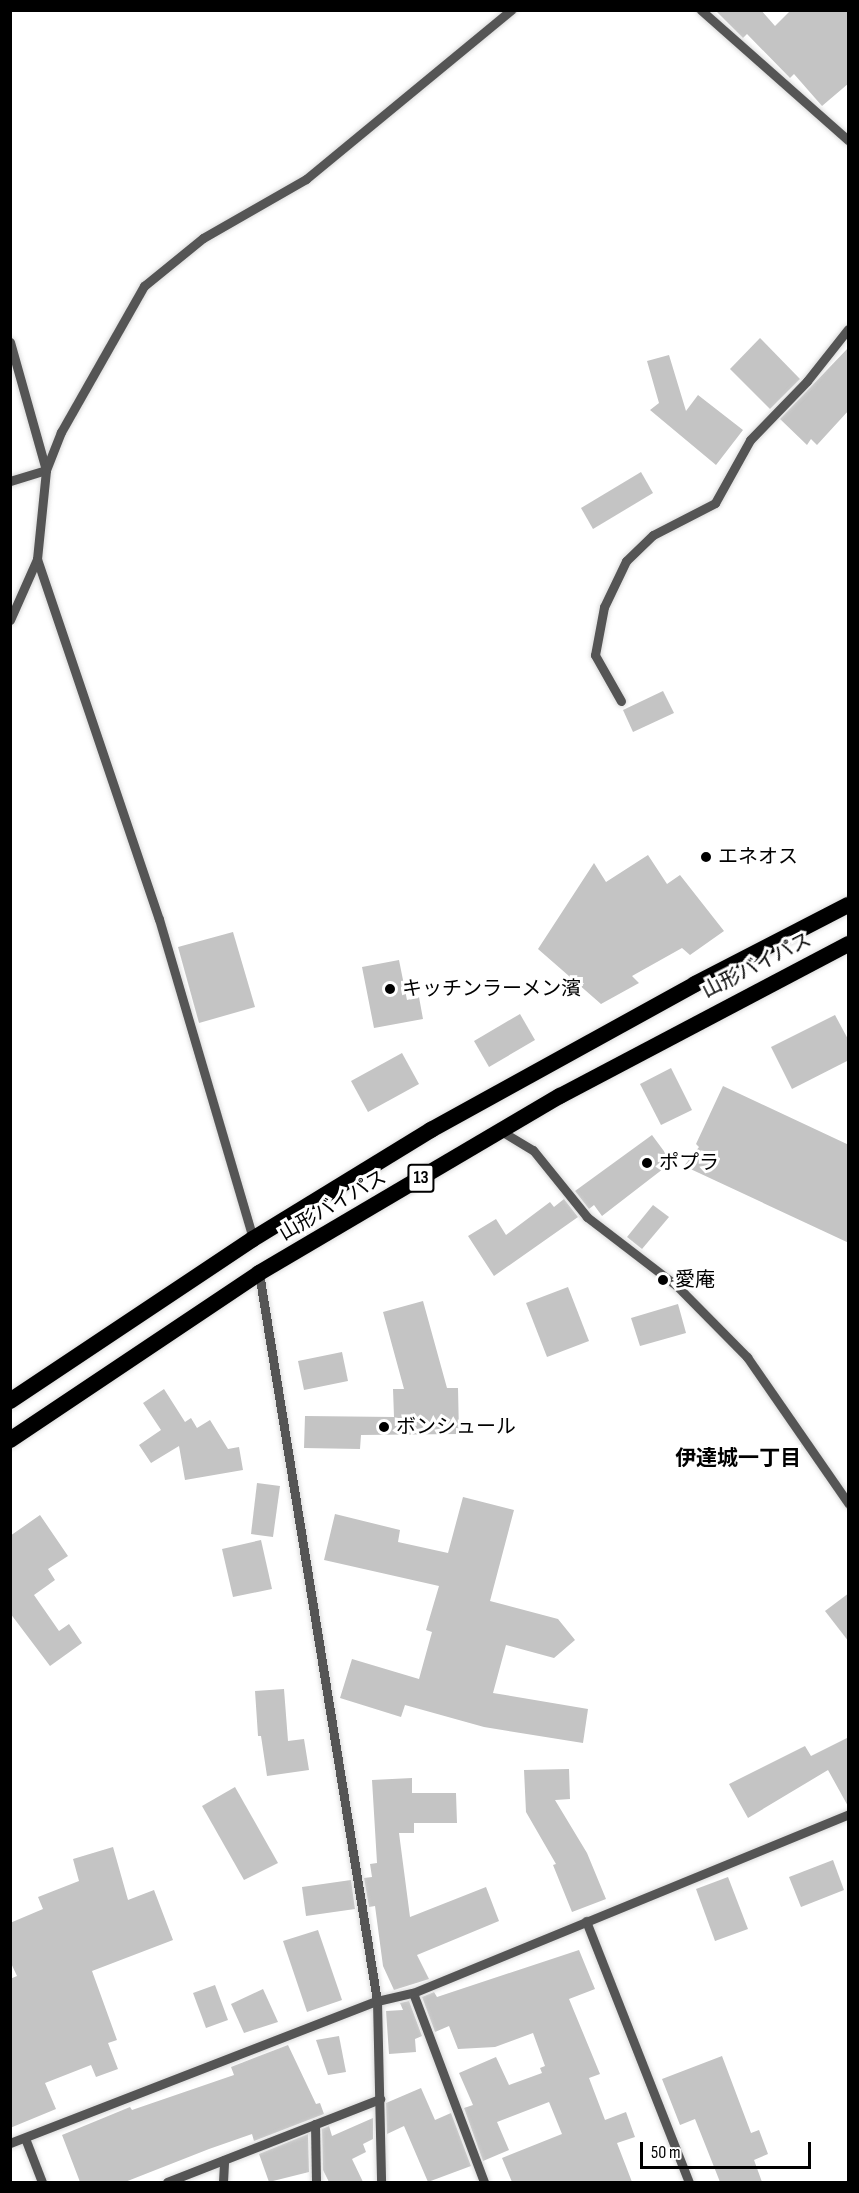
<!DOCTYPE html>
<html>
<head>
<meta charset="utf-8">
<style>
  body { margin:0 }
  #map { position:relative; width:859px; height:2193px; overflow:hidden; background:#fff; font-family:"Sofia Sans Condensed","Noto Sans JP",sans-serif }
  div>[style] { position:absolute }
  [style*='--x'] { left:calc(var(--x)*1px); top:calc(var(--y)*1px); width:calc(var(--w)*1px); rotate:calc(var(--a)*1deg) }
  .building>* { inset:0; background:#c4c4c4 }
  .roads { filter:drop-shadow(0 0 2px #dbdbdb) drop-shadow(0 0 2px #dbdbdb) }
  .service>* { height:9px; margin:-4.5px; padding:0 4.5px; transform-origin:4.5px; border-radius:4.5px; background:#555 }
  .trunk>* { height:16px; margin:-8px; padding:0 8px; transform-origin:8px; border-radius:8px; background:#000 }
  .dots>* { width:16px; height:16px; translate:-50% -50%; box-sizing:border-box; border:3px solid #fff; border-radius:50% }
  span { translate:-50% -50%; white-space:nowrap; text-align:center; line-height:1.15; -webkit-text-stroke:6px #fff; paint-order:stroke }
  .shield-label span { padding:2px 4px; background:#fff; border:2px solid; border-radius:4px; -webkit-text-stroke-width:0 }
  .shield-label { font-size:18px; color:#000; font-weight:700 }
  .poi-label { font-size:20px; color:#000 }
  .left { translate:0 -50%; text-align:left }
  .street-label { font-size:20px; color:#000 }
  .neighbourhood-label { font-size:21px; color:#000; font-weight:700 }
  .frame { position:absolute; inset:0; border:12px solid #000; pointer-events:none }
  .scale { position:absolute; left:640px; top:2142px; width:171px; height:27px; box-sizing:border-box; border:3px solid #000; border-top:0; padding-left:8px; font-size:18px; line-height:21px; white-space:nowrap; color:#000; -webkit-text-stroke:4px #fff; paint-order:stroke }
</style>
</head>
<body>
<div id="map">
  <div class="building">
    <div style="clip-path:polygon(715px 10px,761px 10px,775px 26px,791px 10px,849px 10px,849px 83px,822px 106px,794px 74px,790px 78px,747px 34px,743px 38px)"></div>
    <div style="clip-path:polygon(760px 338px,800px 379px,770px 409px,730px 369px)"></div>
    <div style="clip-path:polygon(849px 347px,849px 410px,817px 445px,811px 439px,807px 445px,780px 419px)"></div>
    <div style="clip-path:polygon(669px 355px,686px 411px,698px 395px,743px 430px,716px 465px,650px 410px,659px 403px,647px 361px)"></div>
    <div style="clip-path:polygon(641px 472px,653px 493px,593px 529px,581px 508px)"></div>
    <div style="clip-path:polygon(663px 691px,674px 713px,633px 732px,623px 710px)"></div>
    <div style="clip-path:polygon(648px 855px,667px 884px,680px 875px,724px 931px,690px 955px,682px 948px,632px 976px,639px 983px,601px 1004px,538px 949px,594px 863px,606px 882px)"></div>
    <div style="clip-path:polygon(233px 932px,255px 1007px,199px 1023px,178px 947px)"></div>
    <div style="clip-path:polygon(399px 960px,407px 1000px,419px 997px,423px 1019px,374px 1028px,362px 967px)"></div>
    <div style="clip-path:polygon(520px 1014px,535px 1040px,489px 1067px,474px 1041px)"></div>
    <div style="clip-path:polygon(835px 1015px,849px 1041px,849px 1060px,792px 1089px,771px 1047px)"></div>
    <div style="clip-path:polygon(402px 1053px,419px 1084px,368px 1112px,351px 1081px)"></div>
    <div style="clip-path:polygon(671px 1068px,692px 1110px,661px 1125px,640px 1084px)"></div>
    <div style="clip-path:polygon(723px 1086px,849px 1145px,849px 1243px,684px 1166px,699px 1147px,696px 1144px)"></div>
    <div style="clip-path:polygon(652px 1135px,672px 1162px,602px 1216px,594px 1205px,589px 1209px,575px 1191px)"></div>
    <div style="clip-path:polygon(564px 1199px,578px 1217px,494px 1276px,468px 1236px,496px 1219px,506px 1235px,550px 1202px,554px 1207px)"></div>
    <div style="clip-path:polygon(653px 1205px,669px 1217px,642px 1249px,627px 1237px)"></div>
    <div style="clip-path:polygon(568px 1287px,589px 1341px,547px 1357px,526px 1303px)"></div>
    <div style="clip-path:polygon(423px 1301px,447px 1388px,458px 1388px,459px 1434px,361px 1435px,360px 1449px,304px 1448px,305px 1416px,394px 1417px,393px 1389px,404px 1389px,383px 1312px)"></div>
    <div style="clip-path:polygon(678px 1304px,686px 1333px,640px 1346px,631px 1318px)"></div>
    <div style="clip-path:polygon(342px 1352px,348px 1381px,304px 1390px,298px 1361px)"></div>
    <div style="clip-path:polygon(164px 1389px,185px 1422px,191px 1418px,197px 1428px,210px 1420px,228px 1449px,239px 1447px,243px 1470px,185px 1480px,179px 1446px,151px 1463px,139px 1445px,161px 1430px,143px 1403px)"></div>
    <div style="clip-path:polygon(257px 1483px,280px 1486px,273px 1537px,251px 1534px)"></div>
    <div style="clip-path:polygon(463px 1497px,514px 1510px,490px 1601px,558px 1619px,575px 1640px,554px 1658px,506px 1645px,493px 1693px,588px 1709px,583px 1743px,484px 1727px,405px 1705px,401px 1717px,340px 1698px,352px 1659px,419px 1679px,432px 1632px,426px 1630px,439px 1586px,324px 1560px,335px 1514px,400px 1530px,398px 1542px,448px 1553px)"></div>
    <div style="clip-path:polygon(40px 1515px,68px 1556px,48px 1569px,55px 1580px,34px 1595px,59px 1631px,69px 1624px,82px 1643px,50px 1666px,10px 1613px,10px 1536px)"></div>
    <div style="clip-path:polygon(261px 1540px,272px 1589px,233px 1597px,222px 1549px)"></div>
    <div style="clip-path:polygon(849px 1593px,849px 1642px,825px 1611px)"></div>
    <div style="clip-path:polygon(284px 1689px,288px 1741px,304px 1739px,309px 1770px,267px 1776px,261px 1736px,258px 1736px,255px 1691px)"></div>
    <div style="clip-path:polygon(849px 1737px,849px 1808px,828px 1770px,748px 1818px,729px 1784px,805px 1746px,811px 1756px)"></div>
    <div style="clip-path:polygon(569px 1769px,570px 1799px,555px 1800px,587px 1853px,606px 1899px,572px 1912px,553px 1865px,556px 1864px,526px 1812px,524px 1770px)"></div>
    <div style="clip-path:polygon(412px 1778px,412px 1793px,456px 1793px,457px 1823px,414px 1823px,414px 1833px,399px 1833px,410px 1917px,486px 1887px,499px 1921px,417px 1955px,429px 1979px,394px 1990px,383px 1966px,375px 1906px,369px 1907px,364px 1878px,372px 1877px,370px 1864px,377px 1863px,372px 1780px)"></div>
    <div style="clip-path:polygon(235px 1787px,278px 1863px,244px 1880px,202px 1806px)"></div>
    <div style="clip-path:polygon(113px 1847px,128px 1900px,154px 1890px,173px 1940px,92px 1971px,117px 2040px,108px 2043px,118px 2069px,96px 2077px,91px 2065px,45px 2083px,56px 2109px,10px 2128px,10px 1979px,17px 1976px,10px 1961px,10px 1923px,43px 1909px,38px 1897px,79px 1881px,73px 1859px)"></div>
    <div style="clip-path:polygon(833px 1860px,844px 1890px,801px 1907px,789px 1877px)"></div>
    <div style="clip-path:polygon(728px 1877px,748px 1929px,715px 1941px,696px 1889px)"></div>
    <div style="clip-path:polygon(351px 1880px,355px 1909px,306px 1916px,302px 1887px)"></div>
    <div style="clip-path:polygon(318px 1930px,342px 2000px,307px 2012px,283px 1941px)"></div>
    <div style="clip-path:polygon(579px 1950px,595px 1989px,569px 1999px,600px 2074px,589px 2078px,605px 2120px,626px 2112px,635px 2137px,617px 2143px,632px 2182px,512px 2182px,502px 2158px,562px 2134px,549px 2102px,497px 2122px,509px 2150px,483px 2161px,464px 2108px,473px 2105px,459px 2073px,496px 2057px,509px 2085px,542px 2073px,540px 2068px,545px 2066px,533px 2033px,495px 2047px,458px 2049px,449px 2026px,435px 2032px,422px 1997px,434px 1992px,437px 1997px)"></div>
    <div style="clip-path:polygon(215px 1985px,228px 2020px,206px 2028px,193px 1993px)"></div>
    <div style="clip-path:polygon(263px 1989px,278px 2022px,244px 2033px,231px 2004px)"></div>
    <div style="clip-path:polygon(409px 2001px,422px 2036px,415px 2039px,416px 2052px,389px 2054px,386px 2011px,403px 2010px,400px 2003px)"></div>
    <div style="clip-path:polygon(339px 2036px,346px 2072px,328px 2075px,316px 2040px)"></div>
    <div style="clip-path:polygon(288px 2045px,316px 2104px,320px 2103px,324px 2114px,254px 2141px,252px 2134px,209px 2149px,125px 2182px,80px 2182px,62px 2135px,130px 2107px,132px 2110px,234px 2075px,231px 2067px)"></div>
    <div style="clip-path:polygon(722px 2056px,751px 2133px,759px 2130px,768px 2154px,754px 2160px,762px 2182px,720px 2182px,695px 2119px,680px 2125px,662px 2079px)"></div>
    <div style="clip-path:polygon(421px 2088px,435px 2120px,451px 2113px,471px 2166px,428px 2182px,404px 2126px,387px 2134px,386px 2103px)"></div>
    <div style="clip-path:polygon(373px 2118px,373px 2139px,363px 2144px,366px 2152px,352px 2159px,363px 2182px,329px 2182px,323px 2170px,322px 2129px,329px 2126px,332px 2136px)"></div>
    <div style="clip-path:polygon(308px 2134px,309px 2172px,269px 2182px,259px 2154px)"></div>
  </div>
  <div class="roads">
    <div class="service">
      <div style="--x:701;--y:10;--w:196;--a:41.5"></div>
      <div style="--x:10;--y:342;--w:133;--a:74.3"></div>
      <div style="--x:46;--y:470;--w:38;--a:163"></div>
      <div style="--x:37;--y:559;--w:380;--a:71.3"></div>
      <div style="--x:159;--y:919;--w:334;--a:73.6"></div>
      <div style="--x:10;--y:620;--w:67;--a:-66.1"></div>
      <div style="--x:37;--y:559;--w:89;--a:-84.2"></div>
      <div style="--x:46;--y:470;--w:41;--a:-68.5"></div>
      <div style="--x:61;--y:432;--w:168;--a:-60.4"></div>
      <div style="--x:144;--y:286;--w:76;--a:-39.1"></div>
      <div style="--x:203;--y:238;--w:119;--a:-29.8"></div>
      <div style="--x:306;--y:179;--w:266;--a:-39.5"></div>
      <div style="--x:621;--y:701;--w:53;--a:-119.5"></div>
      <div style="--x:595;--y:655;--w:49;--a:-79.4"></div>
      <div style="--x:604;--y:607;--w:51;--a:-64.4"></div>
      <div style="--x:626;--y:561;--w:37;--a:-44"></div>
      <div style="--x:653;--y:535;--w:70;--a:-27.3"></div>
      <div style="--x:715;--y:503;--w:72;--a:-60.9"></div>
      <div style="--x:750;--y:440;--w:82;--a:-46"></div>
      <div style="--x:807;--y:381;--w:66;--a:-51.7"></div>
      <div style="--x:501;--y:1131;--w:37;--a:31"></div>
      <div style="--x:533;--y:1150;--w:86;--a:51.1"></div>
      <div style="--x:587;--y:1217;--w:113;--a:37.5"></div>
      <div style="--x:677;--y:1286;--w:100;--a:45.4"></div>
      <div style="--x:747;--y:1357;--w:178;--a:55.3"></div>
      <div style="--x:259;--y:1273;--w:738;--a:80.79"></div>
      <div style="--x:377;--y:2001;--w:181;--a:88.7"></div>
      <div style="--x:586;--y:1921;--w:281;--a:68.5"></div>
      <div style="--x:413;--y:1993;--w:202;--a:69.4"></div>
      <div style="--x:315;--y:2124;--w:58;--a:89"></div>
      <div style="--x:25;--y:2138;--w:47;--a:68.9"></div>
      <div style="--x:10;--y:2143;--w:394;--a:-21.2"></div>
      <div style="--x:377;--y:2001;--w:37;--a:-13"></div>
      <div style="--x:413;--y:1993;--w:470;--a:-22.3"></div>
      <div style="--x:167;--y:2182;--w:229;--a:-21.3"></div>
      <div style="--x:223;--y:2182;--w:22;--a:-87"></div>
    </div>
    <div class="trunk">
      <div style="--x:10;--y:1401;--w:292;--a:-33.7"></div>
      <div style="--x:253;--y:1239;--w:209;--a:-31.5"></div>
      <div style="--x:431;--y:1130;--w:302;--a:-28.9"></div>
      <div style="--x:695;--y:984;--w:172;--a:-27.3"></div>
      <div style="--x:10;--y:1440;--w:300;--a:-33.8"></div>
      <div style="--x:259;--y:1273;--w:349;--a:-30.5"></div>
      <div style="--x:560;--y:1096;--w:326;--a:-27.8"></div>
    </div>
  </div>
  <div class="dots">
    <div style="left:706px;top:857px;background:#000"></div>
    <div style="left:390px;top:989px;background:#000"></div>
    <div style="left:647px;top:1163px;background:#000"></div>
    <div style="left:663px;top:1280px;background:#000"></div>
    <div style="left:384px;top:1427px;background:#000"></div>
  </div>
  <div class="shield-label">
    <span style="left:421px;top:1178px">13</span>
  </div>
  <div class="poi-label">
    <span class="left" style="left:718px;top:857px">エネオス</span>
    <span class="left" style="left:402px;top:989px">キッチンラーメン濱</span>
    <span class="left" style="left:659px;top:1163px">ポプラ</span>
    <span class="left" style="left:675px;top:1280px">愛庵</span>
    <span class="left" style="left:396px;top:1427px">ボンシュール</span>
  </div>
  <div class="street-label">
    <span style="left:757px;top:966px;rotate:-27deg">山形バイパス</span>
    <span style="left:333px;top:1206px;rotate:-30deg">山形バイパス</span>
  </div>
  <div class="neighbourhood-label">
    <span style="left:738px;top:1459px">伊達城一丁目</span>
  </div>
  <div class="frame"></div>
  <div class="scale">50 m</div>
</div>
</body>
</html>
